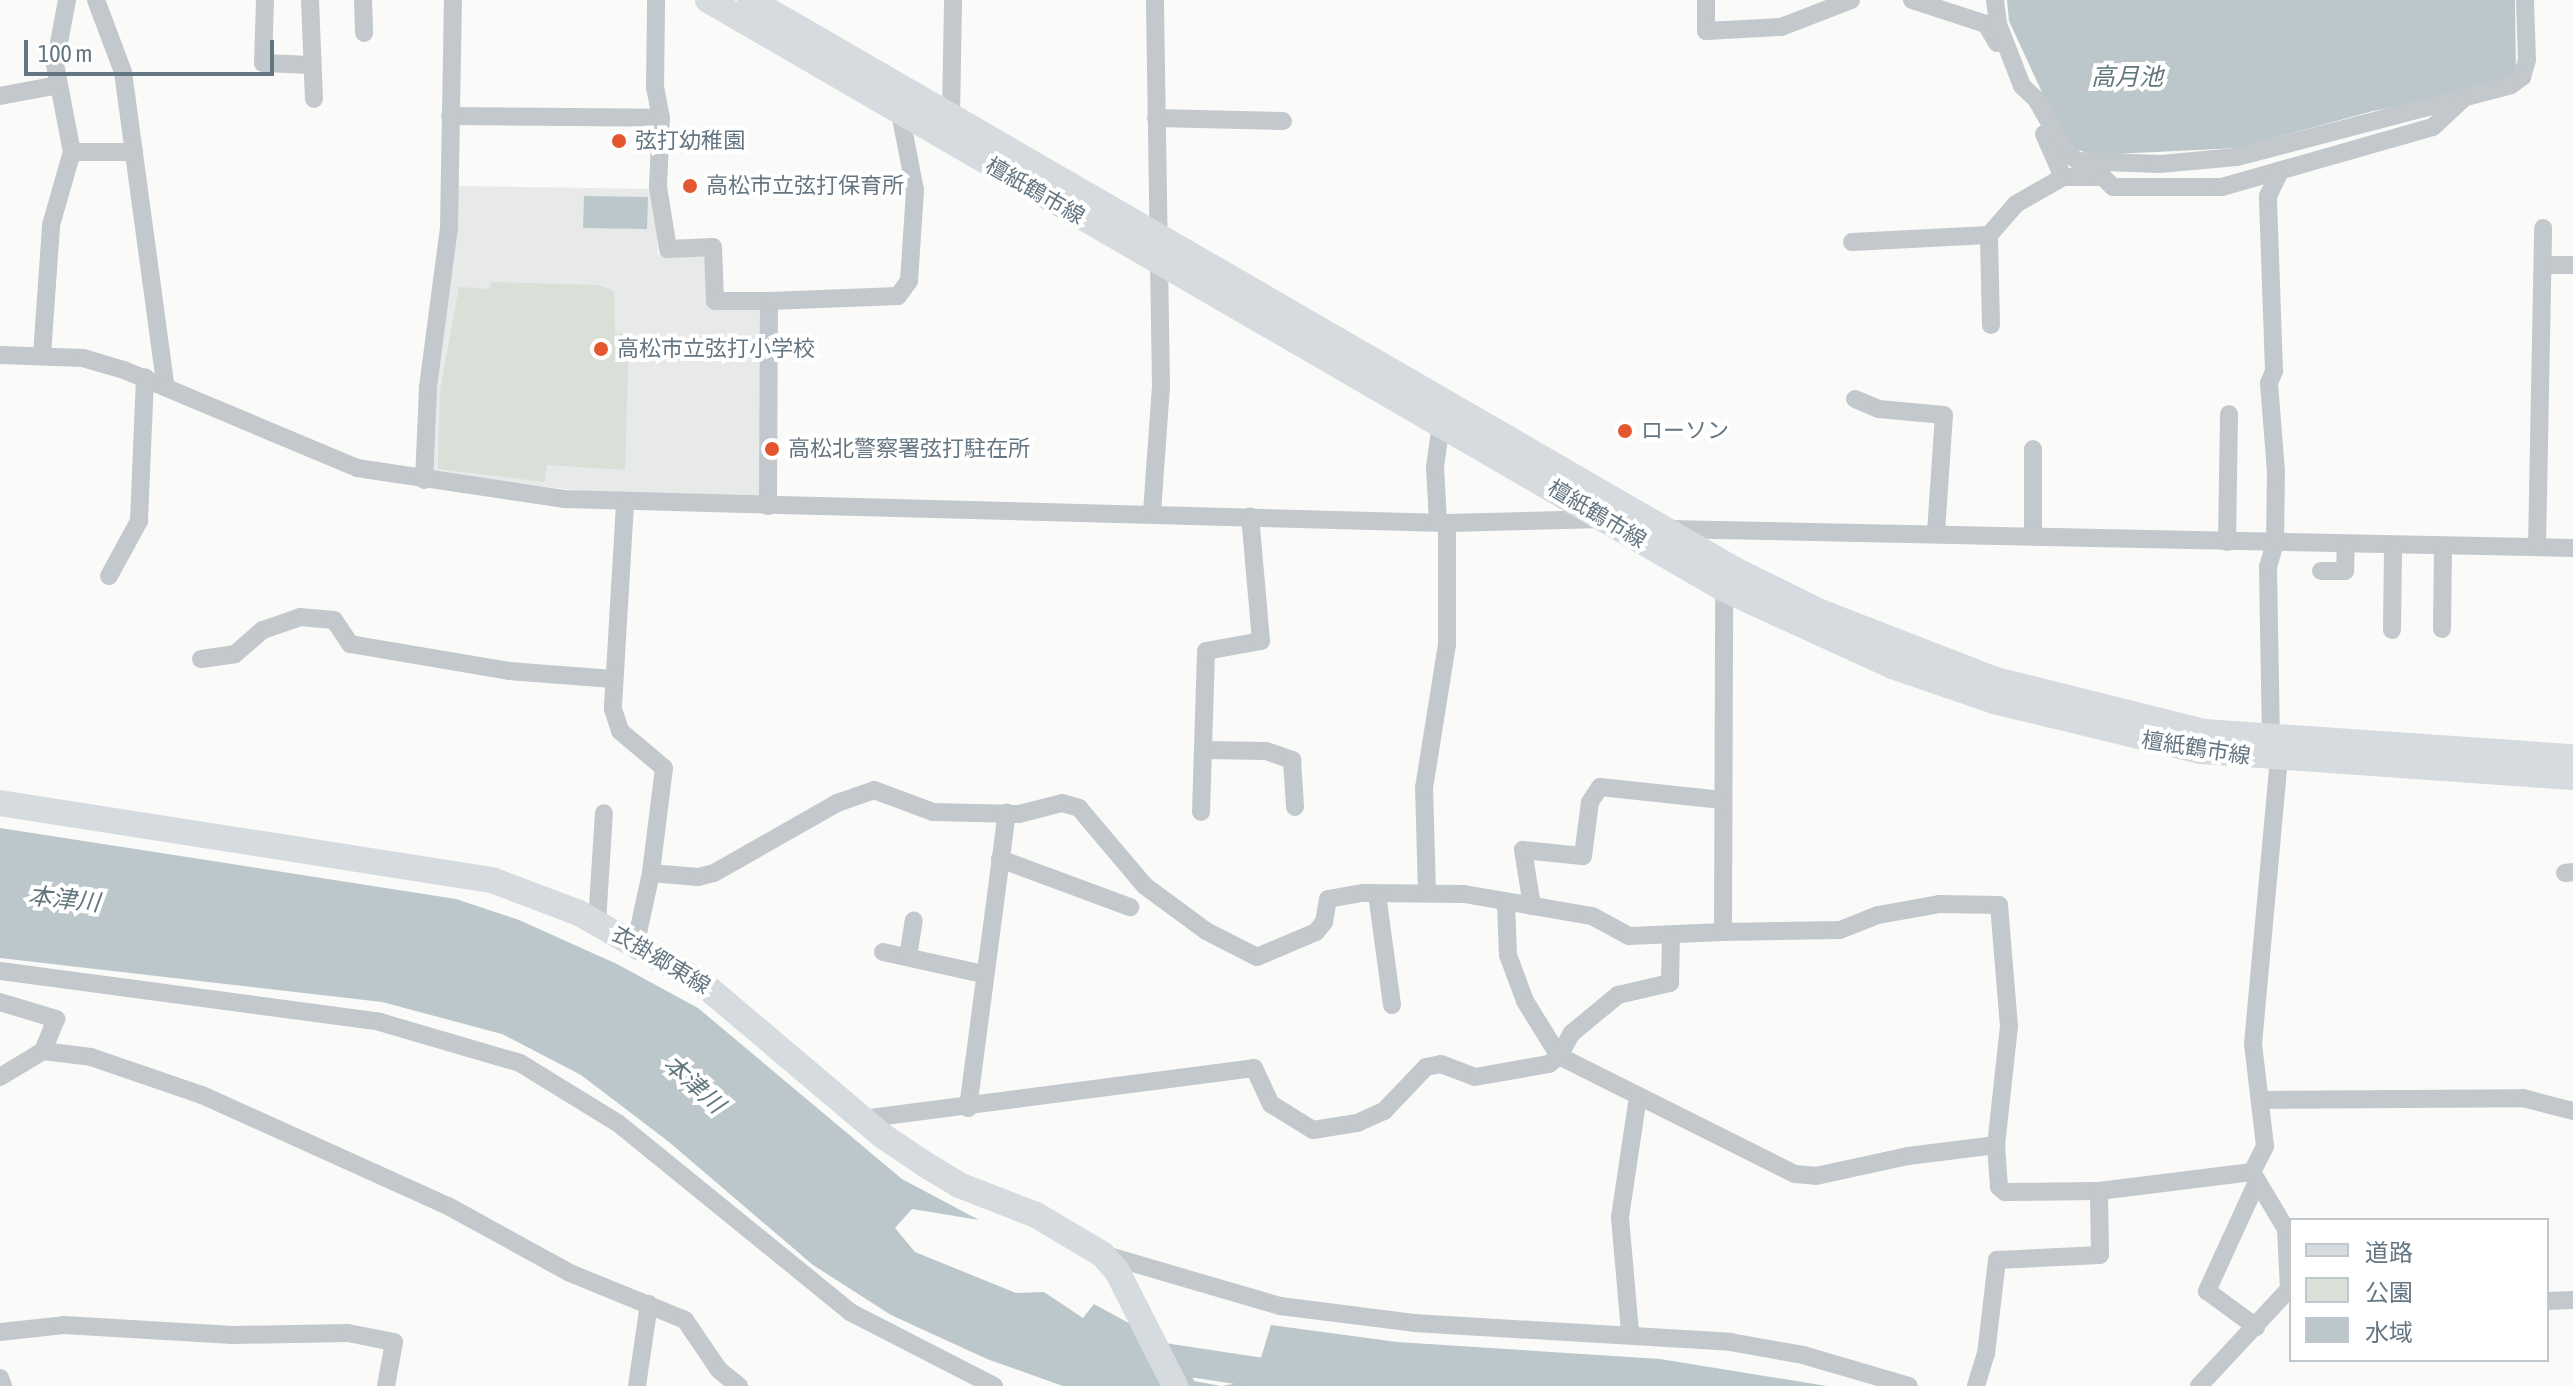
<!DOCTYPE html>
<html>
<head>
<meta charset="utf-8">
<style>
  body { margin:0 }
  #map { position:relative; width:2573px; height:1386px; overflow:hidden; background:#fafaf8; font-family:"Asap Condensed","Noto Sans JP",sans-serif }
  div>[style] { position:absolute }
  [style*='--x'] { left:calc(var(--x)*1px); top:calc(var(--y)*1px); width:calc(var(--w)*1px); rotate:calc(var(--a)*1deg) }
  .built>* { inset:0; background:#e8e9e9 }
  .green>* { inset:0; background:#dadfd7 }
  .water>* { inset:0; background:#bbc7cb }
  .river>* { height:30px; margin:-15px; padding:0 15px; transform-origin:15px; border-radius:15px; background:#bbc7cb }
  .minor>* { height:18px; margin:-9px; padding:0 9px; transform-origin:9px; border-radius:9px; background:#c3c8cc }
  .secondary>* { height:26px; margin:-13px; padding:0 13px; transform-origin:13px; border-radius:13px; background:#d6dbdf }
  .dots>* { width:22px; height:22px; translate:-50% -50%; box-sizing:border-box; border:4px solid #fff; border-radius:50% }
  span { translate:-50% -50%; white-space:nowrap; text-align:center; line-height:1.15; -webkit-text-stroke:8px #fff; paint-order:stroke }
  .poi-label { font-size:22px; color:#657683 }
  .left { translate:0 -50%; text-align:left }
  .street-label { font-size:22px; color:#657683 }
  .water-label { font-size:24px; color:#60757c; font-style:italic }
  .legend { position:absolute; left:2289px; top:1218px; width:260px; height:144px; box-sizing:border-box; background:#fff; border:2px solid #c1c8cd; margin:0; padding:10px 14px; list-style:none; font-size:24px; color:#657683 }
  .legend li { display:flex; align-items:center; gap:16px; height:40px }
  .legend b { width:40px; border:2px solid #c1c8cd }
  .scale { position:absolute; left:24px; top:40px; width:250px; height:36px; box-sizing:border-box; border:4px solid #657683; border-top:0; padding-left:10px; font-size:24px; line-height:28px; white-space:nowrap; color:#657683; -webkit-text-stroke:6px #fff; paint-order:stroke }
</style>
</head>
<body>
<div id="map">
  <div class="built">
    <div style="clip-path:polygon(454px 186px,654px 189px,658px 254px,709px 252px,709px 307px,758px 306px,763px 312px,764px 494px,758px 501px,624px 495px,429px 475px,434px 387px,454px 260px)"></div>
  </div>
  <div class="green">
    <div style="clip-path:polygon(491px 282px,599px 285px,614px 291px,615px 333px,629px 335px,625px 470px,547px 465px,544px 482px,438px 469px,440px 390px,459px 287px,490px 289px)"></div>
  </div>
  <div class="water">
    <div style="clip-path:polygon(2007px 0,2515px 0,2516px 74px,2492px 88px,2373px 111px,2238px 148px,2093px 155px,2073px 148px,2047px 103px,2009px 21px)"></div>
    <div style="clip-path:polygon(584px 196px,648px 197px,647px 229px,583px 228px)"></div>
    <div style="clip-path:polygon(0 828px,456px 899px,519px 920px,617px 964px,698px 1008px,902px 1179px,979px 1220px,912px 1209px,895px 1228px,915px 1252px,1016px 1293px,1044px 1292px,1083px 1318px,1094px 1304px,1185px 1354px,1194px 1381px,1221px 1386px,1063px 1386px,987px 1359px,891px 1315px,813px 1265px,669px 1142px,581px 1075px,502px 1034px,382px 1002px,0 958px)"></div>
    <div style="clip-path:polygon(1271px 1325px,1397px 1342px,1660px 1359px,1827px 1386px,1222px 1386px,1254px 1380px)"></div>
  </div>
  <div class="river">
    <div style="--x:1151;--y:1356;--w:197;--a:8.7"></div>
  </div>
  <div class="minor">
    <div style="--x:67;--y:0;--w:65;--a:100.6"></div>
    <div style="--x:55;--y:64;--w:90;--a:79.1"></div>
    <div style="--x:96;--y:0;--w:77;--a:69.4"></div>
    <div style="--x:123;--y:72;--w:315;--a:82.3"></div>
    <div style="--x:265;--y:0;--w:63;--a:91.8"></div>
    <div style="--x:263;--y:63;--w:49;--a:2.3"></div>
    <div style="--x:310;--y:0;--w:99;--a:87.7"></div>
    <div style="--x:363;--y:0;--w:33;--a:88"></div>
    <div style="--x:1706;--y:0;--w:31;--a:90"></div>
    <div style="--x:1706;--y:31;--w:75;--a:-3.1"></div>
    <div style="--x:1781;--y:27;--w:75;--a:-21.1"></div>
    <div style="--x:1912;--y:0;--w:78;--a:18"></div>
    <div style="--x:1986;--y:24;--w:22;--a:60"></div>
    <div style="--x:1995;--y:0;--w:24;--a:83"></div>
    <div style="--x:1998;--y:24;--w:66;--a:68.8"></div>
    <div style="--x:2022;--y:86;--w:19;--a:43"></div>
    <div style="--x:2036;--y:99;--w:62;--a:60.1"></div>
    <div style="--x:2067;--y:153;--w:14;--a:36"></div>
    <div style="--x:2078;--y:161;--w:82;--a:2.1"></div>
    <div style="--x:2160;--y:164;--w:77;--a:-5.2"></div>
    <div style="--x:2237;--y:157;--w:283;--a:-14.7"></div>
    <div style="--x:2511;--y:85;--w:14;--a:-36"></div>
    <div style="--x:2522;--y:77;--w:18;--a:-74"></div>
    <div style="--x:2527;--y:60;--w:60;--a:-91.9"></div>
    <div style="--x:0;--y:96;--w:59;--a:-10.7"></div>
    <div style="--x:450;--y:116;--w:211;--a:0.5"></div>
    <div style="--x:661;--y:118;--w:31;--a:-101"></div>
    <div style="--x:655;--y:88;--w:88;--a:-89.3"></div>
    <div style="--x:951;--y:116;--w:116;--a:-89"></div>
    <div style="--x:661;--y:118;--w:69;--a:92.5"></div>
    <div style="--x:658;--y:187;--w:63;--a:80.8"></div>
    <div style="--x:668;--y:249;--w:45;--a:-2.5"></div>
    <div style="--x:713;--y:247;--w:54;--a:87.9"></div>
    <div style="--x:715;--y:301;--w:54;--a:0"></div>
    <div style="--x:769;--y:301;--w:205;--a:90.3"></div>
    <div style="--x:1156;--y:118;--w:127;--a:1.4"></div>
    <div style="--x:2044;--y:134;--w:47;--a:66.2"></div>
    <div style="--x:2063;--y:177;--w:40;--a:0"></div>
    <div style="--x:2103;--y:177;--w:14;--a:45"></div>
    <div style="--x:2113;--y:187;--w:109;--a:0"></div>
    <div style="--x:2222;--y:187;--w:219;--a:-15.9"></div>
    <div style="--x:2433;--y:127;--w:41;--a:-43"></div>
    <div style="--x:1852;--y:242;--w:137;--a:-2.9"></div>
    <div style="--x:2546;--y:265;--w:27;--a:0"></div>
    <div style="--x:769;--y:301;--w:129;--a:-2.2"></div>
    <div style="--x:898;--y:296;--w:19;--a:-54"></div>
    <div style="--x:909;--y:281;--w:91;--a:-86.2"></div>
    <div style="--x:915;--y:190;--w:78;--a:-101"></div>
    <div style="--x:1991;--y:325;--w:90;--a:-91.3"></div>
    <div style="--x:1989;--y:235;--w:41;--a:-48.9"></div>
    <div style="--x:2016;--y:204;--w:54;--a:-29.9"></div>
    <div style="--x:0;--y:355;--w:83;--a:2.1"></div>
    <div style="--x:83;--y:358;--w:43;--a:16.3"></div>
    <div style="--x:124;--y:370;--w:253;--a:22.8"></div>
    <div style="--x:357;--y:468;--w:209;--a:8.5"></div>
    <div style="--x:564;--y:499;--w:883;--a:1.56"></div>
    <div style="--x:1447;--y:523;--w:156;--a:-1.5"></div>
    <div style="--x:42;--y:355;--w:130;--a:-86"></div>
    <div style="--x:51;--y:225;--w:76;--a:-74"></div>
    <div style="--x:72;--y:152;--w:62;--a:0"></div>
    <div style="--x:1855;--y:399;--w:26;--a:23"></div>
    <div style="--x:1879;--y:409;--w:65;--a:5.3"></div>
    <div style="--x:1944;--y:415;--w:118;--a:93.9"></div>
    <div style="--x:2033;--y:449;--w:86;--a:90"></div>
    <div style="--x:424;--y:480;--w:93;--a:-87.5"></div>
    <div style="--x:428;--y:387;--w:161;--a:-82.5"></div>
    <div style="--x:449;--y:227;--w:227;--a:-89"></div>
    <div style="--x:625;--y:504;--w:205;--a:93.4"></div>
    <div style="--x:613;--y:709;--w:23;--a:72"></div>
    <div style="--x:620;--y:731;--w:57;--a:40.1"></div>
    <div style="--x:664;--y:768;--w:106;--a:97.1"></div>
    <div style="--x:651;--y:873;--w:71;--a:102.3"></div>
    <div style="--x:1152;--y:512;--w:125;--a:-85.9"></div>
    <div style="--x:1161;--y:387;--w:387;--a:-90.9"></div>
    <div style="--x:1438;--y:522;--w:55;--a:-93.1"></div>
    <div style="--x:1435;--y:467;--w:43;--a:-82.1"></div>
    <div style="--x:1668;--y:529;--w:905;--a:1.2"></div>
    <div style="--x:2227;--y:542;--w:128;--a:-89.1"></div>
    <div style="--x:2537;--y:547;--w:319;--a:-88.9"></div>
    <div style="--x:2321;--y:571;--w:24;--a:0"></div>
    <div style="--x:2345;--y:571;--w:26;--a:-88"></div>
    <div style="--x:109;--y:576;--w:63;--a:-61.4"></div>
    <div style="--x:139;--y:521;--w:144;--a:-87.6"></div>
    <div style="--x:2442;--y:629;--w:81;--a:-89.3"></div>
    <div style="--x:2392;--y:630;--w:84;--a:-89.3"></div>
    <div style="--x:201;--y:659;--w:34;--a:-8"></div>
    <div style="--x:235;--y:654;--w:37;--a:-41"></div>
    <div style="--x:263;--y:630;--w:39;--a:-19"></div>
    <div style="--x:300;--y:617;--w:34;--a:5"></div>
    <div style="--x:334;--y:620;--w:29;--a:56"></div>
    <div style="--x:350;--y:644;--w:161;--a:9.6"></div>
    <div style="--x:509;--y:671;--w:104;--a:4.4"></div>
    <div style="--x:2271;--y:740;--w:173;--a:-91"></div>
    <div style="--x:2268;--y:567;--w:26;--a:-74"></div>
    <div style="--x:2275;--y:542;--w:70;--a:-89.2"></div>
    <div style="--x:2276;--y:472;--w:89;--a:-94.5"></div>
    <div style="--x:2269;--y:383;--w:13;--a:-67"></div>
    <div style="--x:2274;--y:371;--w:175;--a:-92"></div>
    <div style="--x:2268;--y:196;--w:25;--a:-64"></div>
    <div style="--x:1204;--y:750;--w:62;--a:0.9"></div>
    <div style="--x:1266;--y:751;--w:28;--a:19"></div>
    <div style="--x:1292;--y:760;--w:47;--a:86.3"></div>
    <div style="--x:1201;--y:812;--w:161;--a:-88.2"></div>
    <div style="--x:1206;--y:651;--w:56;--a:-10.3"></div>
    <div style="--x:1261;--y:641;--w:125;--a:-95"></div>
    <div style="--x:1000;--y:859;--w:139;--a:20.3"></div>
    <div style="--x:651;--y:873;--w:47;--a:4.9"></div>
    <div style="--x:698;--y:877;--w:16;--a:-14"></div>
    <div style="--x:714;--y:873;--w:142;--a:-29.6"></div>
    <div style="--x:837;--y:803;--w:39;--a:-19"></div>
    <div style="--x:874;--y:790;--w:63;--a:20.4"></div>
    <div style="--x:933;--y:812;--w:86;--a:1.3"></div>
    <div style="--x:1019;--y:814;--w:44;--a:-14.3"></div>
    <div style="--x:1062;--y:803;--w:18;--a:16"></div>
    <div style="--x:1079;--y:808;--w:102;--a:49.8"></div>
    <div style="--x:1145;--y:886;--w:76;--a:36.4"></div>
    <div style="--x:1206;--y:931;--w:57;--a:27"></div>
    <div style="--x:1257;--y:957;--w:64;--a:-23"></div>
    <div style="--x:1316;--y:932;--w:13;--a:-51"></div>
    <div style="--x:1324;--y:922;--w:23;--a:-80"></div>
    <div style="--x:1328;--y:899;--w:36;--a:-10"></div>
    <div style="--x:1363;--y:893;--w:101;--a:0.6"></div>
    <div style="--x:1464;--y:894;--w:130;--a:9.8"></div>
    <div style="--x:1592;--y:916;--w:42;--a:28.4"></div>
    <div style="--x:1629;--y:936;--w:94;--a:-2.4"></div>
    <div style="--x:1723;--y:932;--w:343;--a:-89.8"></div>
    <div style="--x:2565;--y:873;--w:8;--a:-7"></div>
    <div style="--x:1427;--y:893;--w:105;--a:-91.6"></div>
    <div style="--x:1424;--y:788;--w:145;--a:-80.9"></div>
    <div style="--x:1447;--y:645;--w:122;--a:-90"></div>
    <div style="--x:1377;--y:894;--w:112;--a:82.3"></div>
    <div style="--x:1506;--y:904;--w:51;--a:87.8"></div>
    <div style="--x:1508;--y:955;--w:49;--a:69.7"></div>
    <div style="--x:1525;--y:1001;--w:65;--a:58.3"></div>
    <div style="--x:1559;--y:1056;--w:264;--a:26.6"></div>
    <div style="--x:1795;--y:1174;--w:21;--a:5"></div>
    <div style="--x:1816;--y:1176;--w:94;--a:-12.3"></div>
    <div style="--x:1908;--y:1156;--w:89;--a:-7.1"></div>
    <div style="--x:1996;--y:1145;--w:42;--a:85.9"></div>
    <div style="--x:1999;--y:1187;--w:8;--a:40"></div>
    <div style="--x:2005;--y:1192;--w:94;--a:-0.6"></div>
    <div style="--x:2099;--y:1191;--w:154;--a:-7.1"></div>
    <div style="--x:1532;--y:906;--w:57;--a:-99.1"></div>
    <div style="--x:1523;--y:850;--w:60;--a:5.7"></div>
    <div style="--x:1583;--y:856;--w:54;--a:-82.6"></div>
    <div style="--x:1590;--y:802;--w:18;--a:-56"></div>
    <div style="--x:1600;--y:787;--w:123;--a:6.1"></div>
    <div style="--x:597;--y:923;--w:110;--a:-86.4"></div>
    <div style="--x:1723;--y:932;--w:117;--a:-1"></div>
    <div style="--x:1840;--y:930;--w:41;--a:-21.5"></div>
    <div style="--x:1878;--y:915;--w:62;--a:-10.2"></div>
    <div style="--x:1939;--y:904;--w:60;--a:1"></div>
    <div style="--x:1999;--y:905;--w:121;--a:85.3"></div>
    <div style="--x:2009;--y:1026;--w:120;--a:96.2"></div>
    <div style="--x:883;--y:952;--w:102;--a:12.4"></div>
    <div style="--x:908;--y:957;--w:37;--a:-81"></div>
    <div style="--x:0;--y:971;--w:383;--a:7.6"></div>
    <div style="--x:380;--y:1022;--w:146;--a:16.3"></div>
    <div style="--x:520;--y:1063;--w:116;--a:31.6"></div>
    <div style="--x:619;--y:1124;--w:298;--a:39.1"></div>
    <div style="--x:850;--y:1312;--w:162;--a:27.2"></div>
    <div style="--x:0;--y:1002;--w:59;--a:16.9"></div>
    <div style="--x:56;--y:1019;--w:35;--a:112"></div>
    <div style="--x:43;--y:1051;--w:50;--a:148.8"></div>
    <div style="--x:43;--y:1051;--w:48;--a:7.1"></div>
    <div style="--x:91;--y:1057;--w:117;--a:18.9"></div>
    <div style="--x:202;--y:1095;--w:270;--a:24.3"></div>
    <div style="--x:448;--y:1206;--w:139;--a:28.8"></div>
    <div style="--x:570;--y:1273;--w:124;--a:22.2"></div>
    <div style="--x:685;--y:1320;--w:60;--a:55.8"></div>
    <div style="--x:719;--y:1370;--w:26;--a:39"></div>
    <div style="--x:2260;--y:1100;--w:263;--a:-0.4"></div>
    <div style="--x:2523;--y:1098;--w:52;--a:14.6"></div>
    <div style="--x:968;--y:1108;--w:298;--a:-82.5"></div>
    <div style="--x:862;--y:1119;--w:395;--a:-7.4"></div>
    <div style="--x:1254;--y:1068;--w:40;--a:65"></div>
    <div style="--x:1271;--y:1104;--w:49;--a:31.8"></div>
    <div style="--x:1313;--y:1130;--w:45;--a:-9"></div>
    <div style="--x:1357;--y:1123;--w:30;--a:-24"></div>
    <div style="--x:1384;--y:1111;--w:61;--a:-46.3"></div>
    <div style="--x:1426;--y:1067;--w:15;--a:-11"></div>
    <div style="--x:1441;--y:1064;--w:36;--a:21"></div>
    <div style="--x:1475;--y:1077;--w:75;--a:-10"></div>
    <div style="--x:1549;--y:1064;--w:13;--a:-39"></div>
    <div style="--x:1559;--y:1056;--w:26;--a:-61"></div>
    <div style="--x:1572;--y:1033;--w:60;--a:-39.6"></div>
    <div style="--x:1618;--y:995;--w:53;--a:-13"></div>
    <div style="--x:1670;--y:983;--w:46;--a:-88.8"></div>
    <div style="--x:2256;--y:1184;--w:118;--a:114.6"></div>
    <div style="--x:2207;--y:1291;--w:61;--a:36.3"></div>
    <div style="--x:1102;--y:1254;--w:185;--a:16.3"></div>
    <div style="--x:1280;--y:1306;--w:135;--a:7.2"></div>
    <div style="--x:1414;--y:1323;--w:317;--a:3.4"></div>
    <div style="--x:1730;--y:1342;--w:74;--a:10.1"></div>
    <div style="--x:1803;--y:1355;--w:110;--a:16.3"></div>
    <div style="--x:2547;--y:1301;--w:26;--a:-2"></div>
    <div style="--x:0;--y:1332;--w:64;--a:-6.2"></div>
    <div style="--x:64;--y:1325;--w:169;--a:3.4"></div>
    <div style="--x:233;--y:1335;--w:115;--a:-1"></div>
    <div style="--x:348;--y:1333;--w:47;--a:11.1"></div>
    <div style="--x:394;--y:1342;--w:45;--a:100.3"></div>
    <div style="--x:1630;--y:1332;--w:115;--a:-95"></div>
    <div style="--x:1620;--y:1217;--w:122;--a:-81.5"></div>
    <div style="--x:0;--y:1378;--w:9;--a:69"></div>
    <div style="--x:637;--y:1386;--w:83;--a:-81.7"></div>
    <div style="--x:1976;--y:1386;--w:34;--a:-73"></div>
    <div style="--x:1986;--y:1354;--w:95;--a:-83.3"></div>
    <div style="--x:1997;--y:1260;--w:103;--a:-2.8"></div>
    <div style="--x:2100;--y:1255;--w:64;--a:-90.9"></div>
    <div style="--x:2199;--y:1386;--w:132;--a:-47.1"></div>
    <div style="--x:2289;--y:1289;--w:60;--a:-92.9"></div>
    <div style="--x:2286;--y:1229;--w:66;--a:-120.8"></div>
    <div style="--x:2252;--y:1172;--w:29;--a:-63"></div>
    <div style="--x:2265;--y:1146;--w:103;--a:-96.7"></div>
    <div style="--x:2253;--y:1044;--w:285;--a:-84.8"></div>
  </div>
  <div class="secondary">
    <div style="--x:708;--y:0;--w:1174;--a:30.1"></div>
    <div style="--x:1724;--y:589;--w:185;--a:24.6"></div>
    <div style="--x:1892;--y:666;--w:108;--a:18.9"></div>
    <div style="--x:1994;--y:701;--w:213;--a:13.6"></div>
    <div style="--x:2201;--y:751;--w:373;--a:4"></div>
    <div style="--x:750;--y:0;--w:1138;--a:30.06"></div>
    <div style="--x:1735;--y:570;--w:93;--a:26.3"></div>
    <div style="--x:1818;--y:611;--w:191;--a:21.2"></div>
    <div style="--x:1996;--y:680;--w:214;--a:14"></div>
    <div style="--x:2204;--y:732;--w:370;--a:3.9"></div>
    <div style="--x:0;--y:803;--w:498;--a:8.9"></div>
    <div style="--x:492;--y:880;--w:93;--a:20.8"></div>
    <div style="--x:579;--y:913;--w:143;--a:29.8"></div>
    <div style="--x:703;--y:984;--w:236;--a:40.2"></div>
    <div style="--x:883;--y:1136;--w:52;--a:34"></div>
    <div style="--x:926;--y:1165;--w:39;--a:31"></div>
    <div style="--x:959;--y:1185;--w:83;--a:21.3"></div>
    <div style="--x:1036;--y:1215;--w:77;--a:30.6"></div>
    <div style="--x:1102;--y:1254;--w:23;--a:49"></div>
    <div style="--x:1117;--y:1271;--w:129;--a:63.2"></div>
  </div>
  <div class="dots">
    <div style="left:619px;top:141px;background:#e4572e"></div>
    <div style="left:690px;top:186px;background:#e4572e"></div>
    <div style="left:601px;top:349px;background:#e4572e"></div>
    <div style="left:1625px;top:431px;background:#e4572e"></div>
    <div style="left:772px;top:449px;background:#e4572e"></div>
  </div>
  <div class="poi-label">
    <span class="left" style="left:635px;top:141px">弦打幼稚園</span>
    <span class="left" style="left:706px;top:186px">高松市立弦打保育所</span>
    <span class="left" style="left:617px;top:349px">高松市立弦打小学校</span>
    <span class="left" style="left:1641px;top:431px">ローソン</span>
    <span class="left" style="left:788px;top:449px">高松北警察署弦打駐在所</span>
  </div>
  <div class="street-label">
    <span style="left:1035px;top:191px;rotate:30deg">檀紙鶴市線</span>
    <span style="left:1597px;top:514px;rotate:31deg">檀紙鶴市線</span>
    <span style="left:2196px;top:748px;rotate:9deg">檀紙鶴市線</span>
    <span style="left:661px;top:960px;rotate:31deg">衣掛郷東線</span>
  </div>
  <div class="water-label">
    <span style="left:2127px;top:77px">高月池</span>
    <span style="left:64px;top:899px;rotate:6deg">本津川</span>
    <span style="left:694px;top:1084px;rotate:42deg">本津川</span>
  </div>
  <ul class="legend">
  <li><b style="height:10px;background:#d6dbdf"></b>道路</li>
  <li><b style="height:22px;background:#dadfd7"></b>公園</li>
  <li><b style="height:22px;background:#bbc7cb"></b>水域</li>
  </ul>
  <div class="scale">100 m</div>
</div>
</body>
</html>
